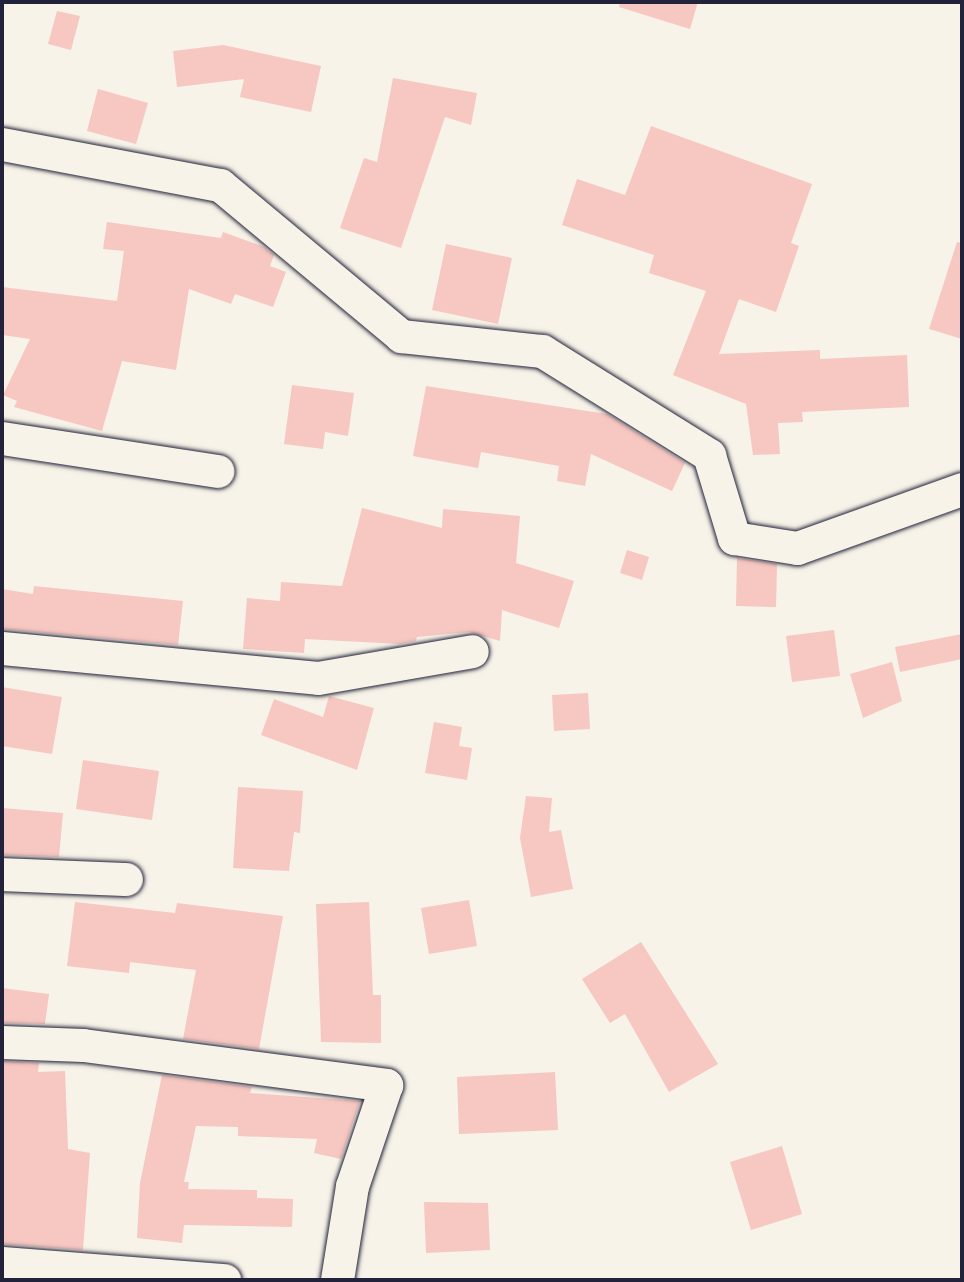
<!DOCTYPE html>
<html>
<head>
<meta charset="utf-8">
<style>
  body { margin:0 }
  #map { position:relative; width:964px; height:1282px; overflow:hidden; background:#f7f3e8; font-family:"Balsamiq Sans",sans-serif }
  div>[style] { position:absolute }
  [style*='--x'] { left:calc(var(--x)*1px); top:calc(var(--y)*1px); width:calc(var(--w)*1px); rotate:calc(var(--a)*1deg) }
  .building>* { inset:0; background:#f7c7c1 }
  .roads { filter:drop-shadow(0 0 2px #22223b) drop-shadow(0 0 2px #22223b) }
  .street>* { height:33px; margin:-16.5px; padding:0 16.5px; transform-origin:16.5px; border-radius:16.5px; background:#f7f3e8 }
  span { translate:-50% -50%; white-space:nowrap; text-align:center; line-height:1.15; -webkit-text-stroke:5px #f7f3e8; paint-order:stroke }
  .frame { position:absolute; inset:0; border:4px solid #22223b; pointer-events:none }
</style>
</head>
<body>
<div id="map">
  <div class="building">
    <div style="clip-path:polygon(620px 2px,698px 2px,690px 29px,619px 7px)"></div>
    <div style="clip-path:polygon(57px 11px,80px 16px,71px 50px,48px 44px)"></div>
    <div style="clip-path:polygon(223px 45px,321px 66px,311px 112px,240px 97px,244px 79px,177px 87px,173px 51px)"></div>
    <div style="clip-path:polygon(393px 78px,477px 93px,471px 125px,445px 117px,401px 248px,340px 228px,364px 158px,377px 162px)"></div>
    <div style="clip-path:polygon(98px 89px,148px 103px,136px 144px,87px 131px)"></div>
    <div style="clip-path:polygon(651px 126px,812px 184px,791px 243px,799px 246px,776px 312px,739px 299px,719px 354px,820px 350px,820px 359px,907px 355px,909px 407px,802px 412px,803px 422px,778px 423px,780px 454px,753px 455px,746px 404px,673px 375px,706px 291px,649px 273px,654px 255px,562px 225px,577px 179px,625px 195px)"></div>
    <div style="clip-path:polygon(107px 222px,221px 238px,223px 232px,264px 247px,274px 255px,270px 266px,286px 272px,273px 307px,235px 294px,231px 304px,189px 289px,176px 370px,122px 361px,102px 431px,14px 407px,17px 401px,3px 395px,30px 339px,2px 335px,2px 287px,117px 301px,124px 251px,103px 249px)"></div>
    <div style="clip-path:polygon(957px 242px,962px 243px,962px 339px,929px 329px)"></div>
    <div style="clip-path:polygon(446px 244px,512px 258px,498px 324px,432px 310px)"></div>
    <div style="clip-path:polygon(292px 385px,354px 393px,348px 436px,325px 432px,323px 449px,284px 444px)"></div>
    <div style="clip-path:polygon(426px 386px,607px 414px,685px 463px,672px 491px,591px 454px,585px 486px,557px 481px,559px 466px,481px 452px,478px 468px,413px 456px)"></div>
    <div style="clip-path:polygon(362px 508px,442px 528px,443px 509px,520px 516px,516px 563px,574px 581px,559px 628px,502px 610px,500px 641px,469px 632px,417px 637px,416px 641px,400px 644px,305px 639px,304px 653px,243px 649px,247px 598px,280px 601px,281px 582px,342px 586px)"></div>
    <div style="clip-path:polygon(627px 550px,649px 557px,642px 580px,620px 573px)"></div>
    <div style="clip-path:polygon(737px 558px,777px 564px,776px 607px,736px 606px)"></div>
    <div style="clip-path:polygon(34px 586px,183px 601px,178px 645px,2px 629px,2px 589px,33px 594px)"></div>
    <div style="clip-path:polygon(834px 630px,840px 676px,792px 682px,786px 636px)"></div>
    <div style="clip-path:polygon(962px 634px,962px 659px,900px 672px,895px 647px)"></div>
    <div style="clip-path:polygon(892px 662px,902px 701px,863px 718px,850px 674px)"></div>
    <div style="clip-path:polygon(2px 687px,62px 697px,52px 754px,2px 746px)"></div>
    <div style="clip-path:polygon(588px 693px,590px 729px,554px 731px,552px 695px)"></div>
    <div style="clip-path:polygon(329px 696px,374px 708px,357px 770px,261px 735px,274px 699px,323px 717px)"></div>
    <div style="clip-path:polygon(434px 722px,462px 727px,459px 746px,472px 748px,467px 780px,425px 773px)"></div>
    <div style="clip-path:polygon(83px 760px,159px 771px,152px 820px,76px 809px)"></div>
    <div style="clip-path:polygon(238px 787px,303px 791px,300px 833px,294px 832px,289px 871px,233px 868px)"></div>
    <div style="clip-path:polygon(526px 796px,552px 798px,549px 832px,561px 830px,573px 889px,531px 897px,520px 838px)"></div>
    <div style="clip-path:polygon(2px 808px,63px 813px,59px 857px,2px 855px)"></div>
    <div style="clip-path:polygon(469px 900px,477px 946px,429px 954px,421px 908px)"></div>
    <div style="clip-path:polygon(75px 902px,175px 913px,177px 903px,283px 916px,259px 1049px,183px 1039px,196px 970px,130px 962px,129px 973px,67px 966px)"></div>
    <div style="clip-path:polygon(369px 902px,373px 995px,381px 995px,381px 1043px,321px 1042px,316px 904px)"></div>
    <div style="clip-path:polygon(641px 942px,718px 1064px,669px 1092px,625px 1014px,610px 1023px,582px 979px)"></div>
    <div style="clip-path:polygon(2px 988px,49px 994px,45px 1024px,2px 1023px)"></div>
    <div style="clip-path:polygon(2px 1061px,39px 1063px,38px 1072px,65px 1071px,68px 1149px,90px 1153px,83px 1250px,2px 1244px)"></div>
    <div style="clip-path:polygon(555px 1072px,558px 1130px,459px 1134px,457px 1077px)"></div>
    <div style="clip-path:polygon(162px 1075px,252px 1087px,250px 1093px,360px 1101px,341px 1159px,314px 1153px,317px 1139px,238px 1136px,238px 1127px,196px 1126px,184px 1182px,189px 1182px,188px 1189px,257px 1190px,257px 1198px,293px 1199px,292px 1227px,184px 1225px,182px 1243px,137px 1238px,140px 1183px)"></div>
    <div style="clip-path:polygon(782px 1146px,802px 1214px,751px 1230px,730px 1162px)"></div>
    <div style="clip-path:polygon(424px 1202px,488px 1203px,490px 1250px,426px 1253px)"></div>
  </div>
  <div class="roads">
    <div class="street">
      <div style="--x:2;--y:144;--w:222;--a:10.7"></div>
      <div style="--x:220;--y:185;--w:236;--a:39.8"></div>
      <div style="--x:401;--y:336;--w:142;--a:6.1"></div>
      <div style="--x:542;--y:351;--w:197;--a:31.9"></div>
      <div style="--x:709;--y:455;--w:87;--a:73.2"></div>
      <div style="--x:734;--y:538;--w:64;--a:9"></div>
      <div style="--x:797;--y:548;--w:175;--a:-19.7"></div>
      <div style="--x:2;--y:438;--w:218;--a:8.7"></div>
      <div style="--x:2;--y:648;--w:317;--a:5.4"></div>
      <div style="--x:318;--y:678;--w:156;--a:-9.9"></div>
      <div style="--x:2;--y:874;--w:124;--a:2.3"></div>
      <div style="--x:2;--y:1042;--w:81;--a:2.1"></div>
      <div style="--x:83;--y:1045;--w:306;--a:7.5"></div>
      <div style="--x:386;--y:1085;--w:107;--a:108.6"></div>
      <div style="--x:352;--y:1186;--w:95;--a:99.1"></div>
      <div style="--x:2;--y:1263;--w:223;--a:4.4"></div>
    </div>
  </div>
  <div class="frame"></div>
</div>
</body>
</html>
